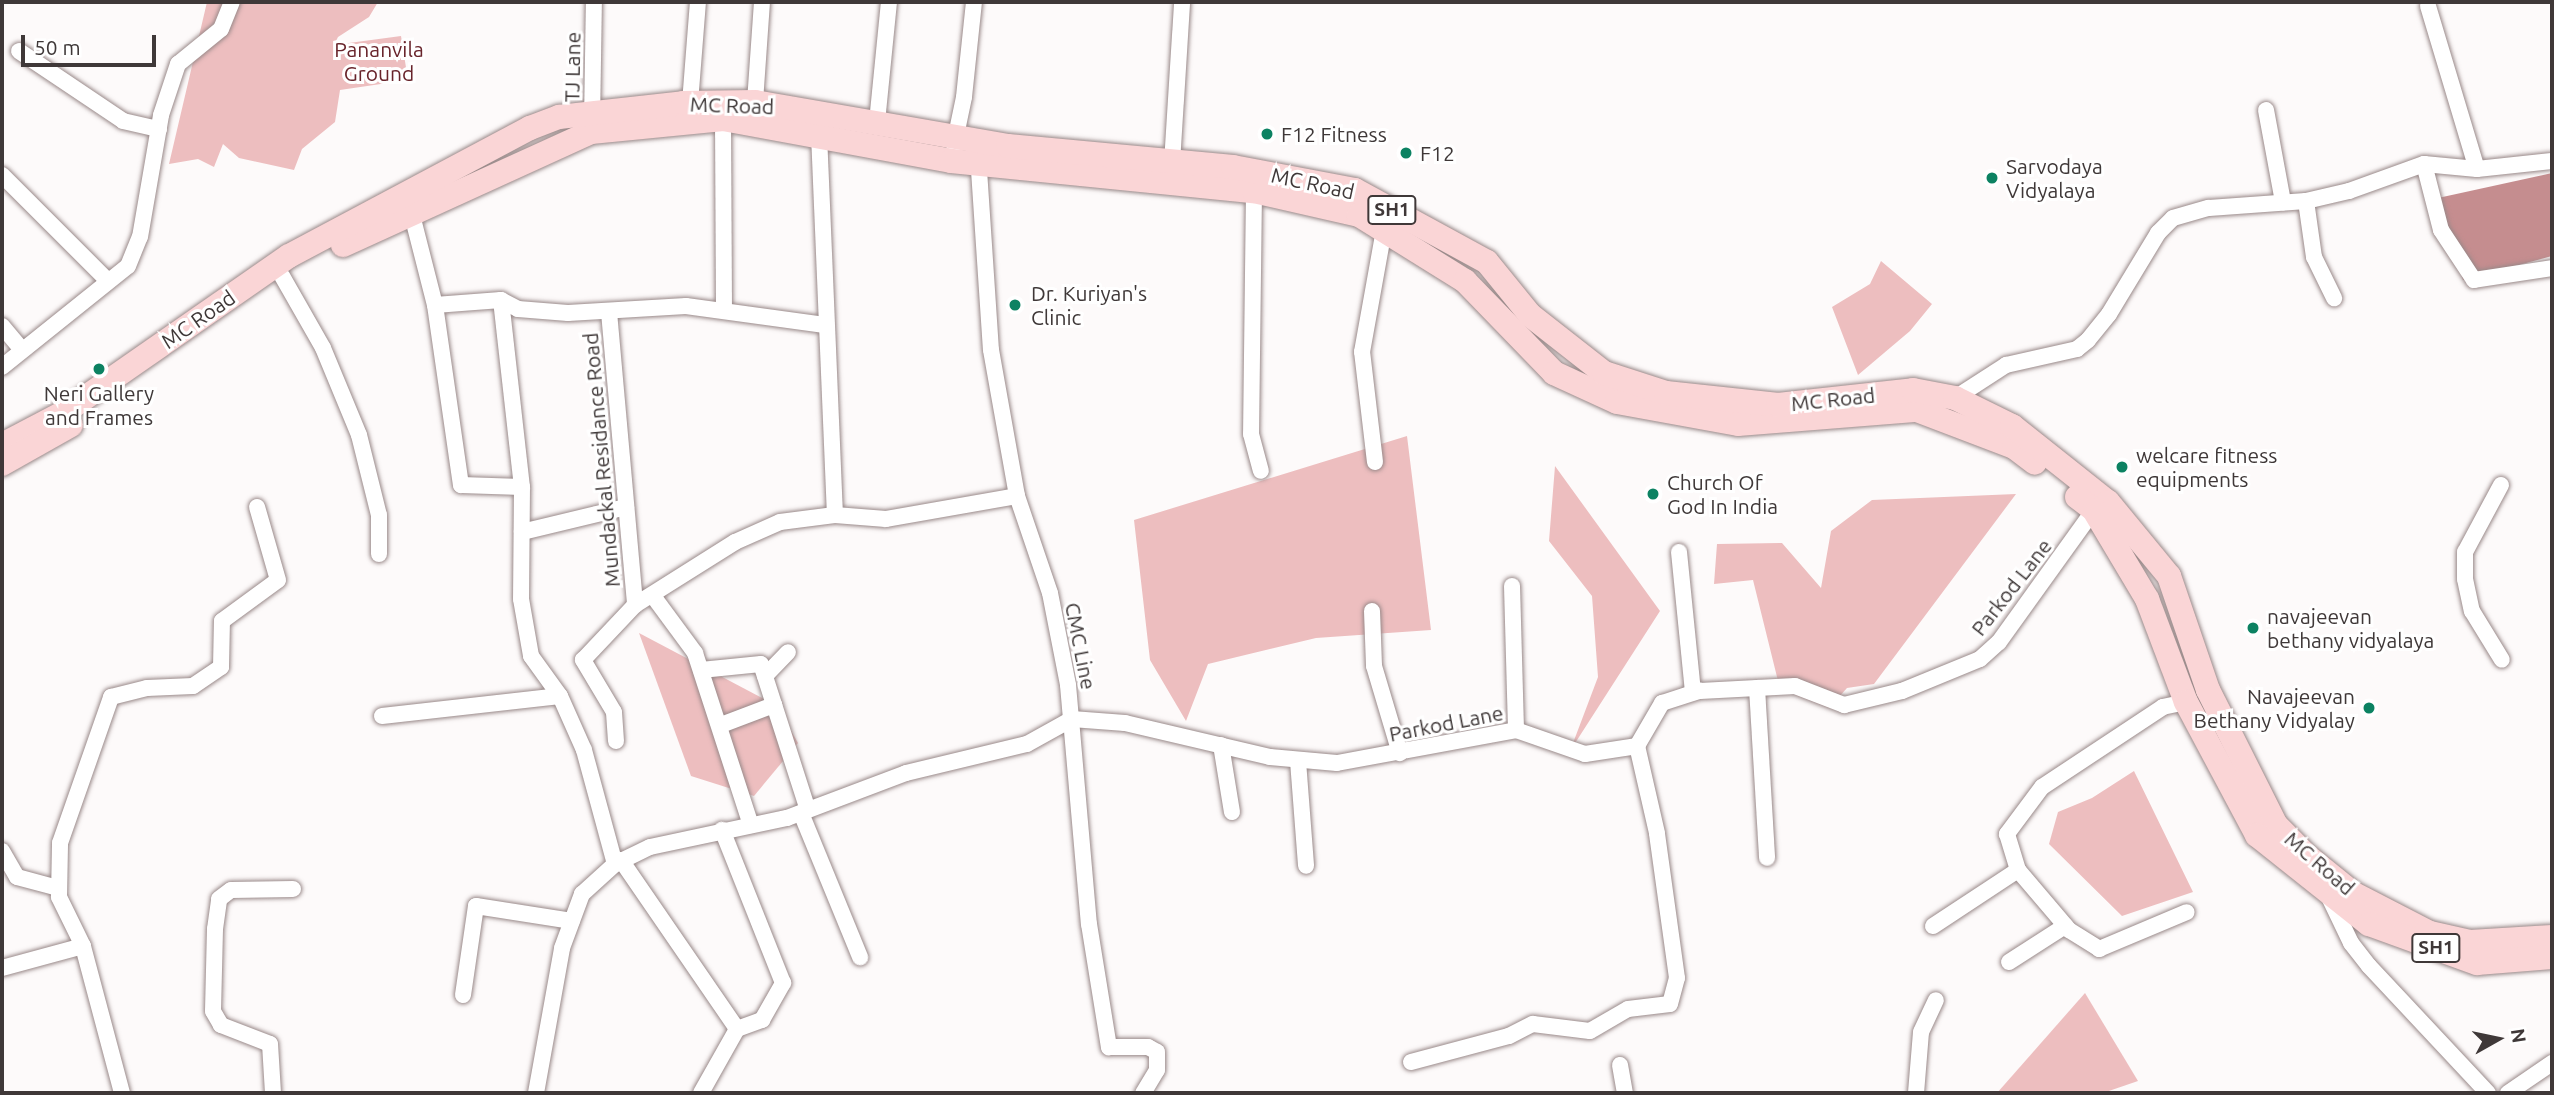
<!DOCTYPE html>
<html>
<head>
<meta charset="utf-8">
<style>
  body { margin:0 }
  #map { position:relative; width:2554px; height:1095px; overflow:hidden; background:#fdfafa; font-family:Ubuntu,sans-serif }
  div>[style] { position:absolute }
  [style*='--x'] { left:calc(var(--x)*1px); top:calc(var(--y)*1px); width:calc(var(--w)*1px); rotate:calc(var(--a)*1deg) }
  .green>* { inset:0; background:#edbebf }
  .water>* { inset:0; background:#c58d8f }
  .roads { filter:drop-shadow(0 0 2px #998989) drop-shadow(0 0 2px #998989) }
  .street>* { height:16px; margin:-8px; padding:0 8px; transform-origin:8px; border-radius:8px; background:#fff }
  .primary>* { height:24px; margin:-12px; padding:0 12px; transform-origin:12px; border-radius:12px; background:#fad5d6 }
  .dots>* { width:19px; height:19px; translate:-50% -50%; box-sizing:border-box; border:4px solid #fff; border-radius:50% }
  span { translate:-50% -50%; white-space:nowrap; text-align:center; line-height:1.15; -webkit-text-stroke:6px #fff; paint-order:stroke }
  .shield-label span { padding:2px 5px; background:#fff; border:2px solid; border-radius:5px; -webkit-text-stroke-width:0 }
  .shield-label { font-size:19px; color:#3f3838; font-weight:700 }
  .park-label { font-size:21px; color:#68242b }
  .street-label { font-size:21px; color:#3f3838 }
  .poi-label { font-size:21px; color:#3f3838 }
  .left { translate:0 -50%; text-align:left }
  .right { translate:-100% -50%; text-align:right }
  .frame { position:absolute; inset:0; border:4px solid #3f3838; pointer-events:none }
  .north { position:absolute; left:2463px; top:1004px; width:70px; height:70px; -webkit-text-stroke:5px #fff; paint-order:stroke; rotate:81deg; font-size:19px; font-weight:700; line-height:28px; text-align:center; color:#3f3838 }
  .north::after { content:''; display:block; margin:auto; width:24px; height:32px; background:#3f3838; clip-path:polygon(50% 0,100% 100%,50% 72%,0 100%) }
  .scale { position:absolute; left:21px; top:35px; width:135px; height:32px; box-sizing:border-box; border:4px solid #3f3838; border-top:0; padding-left:9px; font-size:21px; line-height:24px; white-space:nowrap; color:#3f3838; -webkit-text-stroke:5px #fff; paint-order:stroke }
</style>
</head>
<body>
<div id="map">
  <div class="green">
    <div style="clip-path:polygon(207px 2px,378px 2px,369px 17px,338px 37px,334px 45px,401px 36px,408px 80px,340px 90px,335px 122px,302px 149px,294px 170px,239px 158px,223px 144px,214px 167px,198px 159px,169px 164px)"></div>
    <div style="clip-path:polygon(1881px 261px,1932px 304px,1910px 331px,1858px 375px,1832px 307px,1870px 284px)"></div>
    <div style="clip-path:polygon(1407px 436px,1431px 630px,1316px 638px,1208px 664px,1186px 721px,1150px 660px,1134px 520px)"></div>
    <div style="clip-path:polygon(1555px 466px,1660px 611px,1570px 751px,1598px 677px,1592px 596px,1549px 541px)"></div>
    <div style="clip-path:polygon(2016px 494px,1874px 684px,1847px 688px,1829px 708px,1780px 689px,1753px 580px,1714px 584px,1717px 544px,1782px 543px,1821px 588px,1831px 531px,1872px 500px)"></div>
    <div style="clip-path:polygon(639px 633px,777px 706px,798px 743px,754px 796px,691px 776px)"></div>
    <div style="clip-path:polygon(2134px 771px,2193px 892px,2122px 916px,2049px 844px,2058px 812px,2092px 798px)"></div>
    <div style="clip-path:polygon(2085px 993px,2138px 1081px,2103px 1093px,1997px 1093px)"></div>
  </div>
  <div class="water">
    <div style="clip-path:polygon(2552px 173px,2552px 256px,2463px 280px,2438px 198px)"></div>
  </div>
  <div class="roads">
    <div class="street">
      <div style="--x:2428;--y:6;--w:170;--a:73.3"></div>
      <div style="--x:19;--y:51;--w:125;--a:33.9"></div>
      <div style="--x:123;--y:121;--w:37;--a:13"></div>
      <div style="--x:755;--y:102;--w:100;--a:-86"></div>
      <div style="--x:690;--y:103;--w:101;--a:-85.5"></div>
      <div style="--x:2266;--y:110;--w:94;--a:79.5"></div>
      <div style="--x:723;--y:119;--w:190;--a:89.7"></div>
      <div style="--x:877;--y:122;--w:121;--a:-84.3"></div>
      <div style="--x:592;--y:123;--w:121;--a:-89.1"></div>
      <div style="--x:819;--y:134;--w:381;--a:87.6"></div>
      <div style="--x:954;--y:145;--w:49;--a:-78.2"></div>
      <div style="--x:964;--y:97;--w:96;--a:-84"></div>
      <div style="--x:978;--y:155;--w:195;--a:86.2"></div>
      <div style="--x:991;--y:350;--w:148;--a:79.9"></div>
      <div style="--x:1017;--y:496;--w:102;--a:71.2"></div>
      <div style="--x:1050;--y:593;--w:94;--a:78.9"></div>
      <div style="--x:1068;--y:685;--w:240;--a:85"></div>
      <div style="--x:1089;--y:924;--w:125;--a:80.8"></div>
      <div style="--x:1109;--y:1047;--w:39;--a:0"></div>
      <div style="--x:1148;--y:1047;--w:10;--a:29"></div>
      <div style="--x:1157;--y:1052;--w:18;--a:90"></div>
      <div style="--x:1157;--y:1070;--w:27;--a:121"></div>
      <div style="--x:1172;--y:163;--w:161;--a:-86.4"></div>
      <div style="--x:2424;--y:164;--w:68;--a:75.6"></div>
      <div style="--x:2441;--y:230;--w:60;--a:56.6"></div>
      <div style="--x:2474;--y:280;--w:79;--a:-8.7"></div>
      <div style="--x:2;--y:175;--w:148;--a:45"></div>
      <div style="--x:1254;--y:191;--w:243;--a:90.7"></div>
      <div style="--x:1251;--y:434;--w:38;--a:75"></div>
      <div style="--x:2306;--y:201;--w:57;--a:81.9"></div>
      <div style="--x:2314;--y:257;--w:46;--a:64"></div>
      <div style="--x:411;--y:211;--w:97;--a:75.7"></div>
      <div style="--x:435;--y:305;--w:182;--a:81.8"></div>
      <div style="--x:461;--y:485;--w:61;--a:1.9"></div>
      <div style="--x:522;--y:487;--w:112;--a:90.5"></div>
      <div style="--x:521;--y:599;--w:58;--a:80"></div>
      <div style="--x:531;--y:656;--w:49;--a:54.1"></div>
      <div style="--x:560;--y:696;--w:59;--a:66"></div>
      <div style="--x:584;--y:750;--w:118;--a:74.8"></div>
      <div style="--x:282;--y:276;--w:83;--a:60.3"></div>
      <div style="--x:323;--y:348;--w:94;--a:67.5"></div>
      <div style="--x:359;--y:435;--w:82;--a:76"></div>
      <div style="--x:379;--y:515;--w:39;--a:90"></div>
      <div style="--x:501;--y:300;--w:188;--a:83.6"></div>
      <div style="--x:435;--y:305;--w:66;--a:-4.3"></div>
      <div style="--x:501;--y:300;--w:19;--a:28"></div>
      <div style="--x:518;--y:309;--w:50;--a:4.6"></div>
      <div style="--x:568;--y:313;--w:118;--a:-3.4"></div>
      <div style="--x:686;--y:306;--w:140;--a:7.8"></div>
      <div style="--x:609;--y:312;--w:294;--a:84.9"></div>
      <div style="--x:2;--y:326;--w:31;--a:50"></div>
      <div style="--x:2;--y:367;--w:161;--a:-38.7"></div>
      <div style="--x:128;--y:266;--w:31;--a:-68"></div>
      <div style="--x:140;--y:237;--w:124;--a:-80.2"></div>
      <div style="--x:161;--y:115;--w:54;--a:-71.6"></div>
      <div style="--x:178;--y:64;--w:55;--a:-39.1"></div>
      <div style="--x:221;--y:29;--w:29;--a:-68"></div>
      <div style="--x:1955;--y:398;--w:61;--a:-32.9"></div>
      <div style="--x:2006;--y:365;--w:73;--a:-12.7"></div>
      <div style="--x:2077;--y:349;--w:14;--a:-39"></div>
      <div style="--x:2088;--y:340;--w:33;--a:-51"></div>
      <div style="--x:2109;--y:314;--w:95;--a:-58.8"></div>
      <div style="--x:2158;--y:233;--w:21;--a:-45"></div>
      <div style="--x:2173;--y:218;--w:37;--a:-16"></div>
      <div style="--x:2209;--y:208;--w:97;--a:-4.1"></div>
      <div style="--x:2306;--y:201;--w:44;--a:-13.1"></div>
      <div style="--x:2349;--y:191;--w:80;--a:-19.8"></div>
      <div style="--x:2424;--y:164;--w:53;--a:5.4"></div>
      <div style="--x:2477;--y:169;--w:75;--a:-6.1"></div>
      <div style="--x:1375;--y:462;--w:111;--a:-96.7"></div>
      <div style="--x:1362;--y:352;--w:124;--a:-79.8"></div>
      <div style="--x:2501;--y:485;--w:76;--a:118.2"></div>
      <div style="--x:2465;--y:552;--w:27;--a:90"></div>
      <div style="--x:2465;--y:579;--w:33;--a:78"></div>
      <div style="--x:2472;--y:611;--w:57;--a:58.5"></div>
      <div style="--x:522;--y:532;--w:107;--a:-13.5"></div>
      <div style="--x:1679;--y:552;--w:141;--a:84.3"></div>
      <div style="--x:1512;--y:586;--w:144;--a:88.4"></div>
      <div style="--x:653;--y:596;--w:71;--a:53.6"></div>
      <div style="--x:695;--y:653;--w:181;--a:72"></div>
      <div style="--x:1372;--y:611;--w:55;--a:87.9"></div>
      <div style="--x:1374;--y:666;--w:91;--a:73.4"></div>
      <div style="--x:701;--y:670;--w:60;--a:-5.7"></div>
      <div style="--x:761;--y:664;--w:153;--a:72.2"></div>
      <div style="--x:765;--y:676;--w:33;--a:-46"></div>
      <div style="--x:1757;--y:688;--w:170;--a:86.6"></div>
      <div style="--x:2186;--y:702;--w:24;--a:168"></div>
      <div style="--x:2163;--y:707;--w:145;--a:146.5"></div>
      <div style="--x:2042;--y:787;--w:59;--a:126.7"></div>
      <div style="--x:2007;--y:834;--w:38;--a:73"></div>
      <div style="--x:2018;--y:870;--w:79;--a:49.6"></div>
      <div style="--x:2069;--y:930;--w:36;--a:32"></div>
      <div style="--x:2099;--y:949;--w:95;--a:-22.8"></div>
      <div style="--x:382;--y:716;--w:179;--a:-6.4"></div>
      <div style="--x:721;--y:725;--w:57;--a:-20.7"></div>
      <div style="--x:616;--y:741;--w:29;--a:-94"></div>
      <div style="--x:614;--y:712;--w:61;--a:-120.8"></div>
      <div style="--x:583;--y:660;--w:76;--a:-46.6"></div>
      <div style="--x:635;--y:605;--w:118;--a:-32.2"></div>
      <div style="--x:735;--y:542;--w:49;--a:-24"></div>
      <div style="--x:780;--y:522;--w:55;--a:-7.3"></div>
      <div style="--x:835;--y:515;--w:51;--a:4.5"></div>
      <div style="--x:886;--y:519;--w:133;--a:-10"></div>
      <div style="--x:1221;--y:745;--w:68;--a:80.7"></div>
      <div style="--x:1298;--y:761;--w:105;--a:85.6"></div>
      <div style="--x:801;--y:813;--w:156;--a:67.7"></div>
      <div style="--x:2;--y:851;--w:30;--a:60"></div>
      <div style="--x:17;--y:877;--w:42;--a:15"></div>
      <div style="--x:621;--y:860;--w:205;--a:55.5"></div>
      <div style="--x:2329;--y:897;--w:51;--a:64.4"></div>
      <div style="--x:2351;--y:943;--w:29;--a:52"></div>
      <div style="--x:2369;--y:966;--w:174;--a:46.9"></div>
      <div style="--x:1933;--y:926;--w:102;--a:-33.4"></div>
      <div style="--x:2009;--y:962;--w:67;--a:-32.7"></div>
      <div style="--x:2;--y:968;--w:84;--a:-15.2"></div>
      <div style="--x:463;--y:995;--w:90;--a:-81.7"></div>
      <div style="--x:476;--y:906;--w:97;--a:8.9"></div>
      <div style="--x:1411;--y:1062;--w:101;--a:-14.9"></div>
      <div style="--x:1509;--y:1036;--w:27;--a:-27"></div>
      <div style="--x:1533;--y:1024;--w:57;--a:7"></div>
      <div style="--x:1590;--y:1031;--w:44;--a:-30.1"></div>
      <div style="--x:1628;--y:1009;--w:42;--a:-6.8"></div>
      <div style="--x:1670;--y:1004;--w:27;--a:-75"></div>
      <div style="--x:1677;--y:978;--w:146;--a:-97.9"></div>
      <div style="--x:1657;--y:833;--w:89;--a:-102.9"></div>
      <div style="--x:1620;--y:1065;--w:28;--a:80"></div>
      <div style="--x:122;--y:1093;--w:152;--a:-104.9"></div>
      <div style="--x:83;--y:946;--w:55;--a:-116.1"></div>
      <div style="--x:59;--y:897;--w:54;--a:-88.9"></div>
      <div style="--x:60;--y:843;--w:155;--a:-70.7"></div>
      <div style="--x:111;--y:697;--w:37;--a:-14"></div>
      <div style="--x:147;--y:688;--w:46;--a:-2.5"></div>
      <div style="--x:193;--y:686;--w:34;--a:-34"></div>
      <div style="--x:221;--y:667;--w:46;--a:-88.8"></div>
      <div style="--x:222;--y:621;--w:69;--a:-36.2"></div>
      <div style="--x:278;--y:580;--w:76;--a:-106"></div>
      <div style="--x:273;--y:1093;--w:49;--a:-93.5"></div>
      <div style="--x:270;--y:1044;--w:53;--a:-158.8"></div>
      <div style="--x:221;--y:1025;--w:16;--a:-120"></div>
      <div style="--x:213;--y:1011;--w:82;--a:-88.6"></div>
      <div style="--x:215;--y:929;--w:30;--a:-82"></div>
      <div style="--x:219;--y:899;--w:15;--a:-37"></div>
      <div style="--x:231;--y:890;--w:62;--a:-0.9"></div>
      <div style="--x:536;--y:1093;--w:147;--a:-79.8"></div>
      <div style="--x:562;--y:948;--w:58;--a:-69.7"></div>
      <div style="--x:582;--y:894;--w:45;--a:-42.3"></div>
      <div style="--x:615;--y:864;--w:39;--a:-26"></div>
      <div style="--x:650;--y:847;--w:140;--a:-12"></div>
      <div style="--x:787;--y:818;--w:127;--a:-20.7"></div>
      <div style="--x:906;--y:773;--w:124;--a:-13.5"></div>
      <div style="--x:1027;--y:744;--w:51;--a:-29.1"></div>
      <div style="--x:1072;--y:719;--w:53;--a:4.3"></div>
      <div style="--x:1125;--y:723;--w:149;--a:13.2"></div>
      <div style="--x:1270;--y:757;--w:67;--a:5.1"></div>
      <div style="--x:1337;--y:763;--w:182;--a:-10.4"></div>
      <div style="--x:1516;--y:730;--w:73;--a:19.2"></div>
      <div style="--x:1585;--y:754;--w:53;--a:-8.7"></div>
      <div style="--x:1637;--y:746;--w:50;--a:-59.8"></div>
      <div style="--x:1662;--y:703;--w:40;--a:-18"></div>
      <div style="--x:1700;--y:691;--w:95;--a:-3"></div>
      <div style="--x:1795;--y:686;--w:53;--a:21.2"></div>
      <div style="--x:1844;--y:705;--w:60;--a:-13.6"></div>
      <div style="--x:1902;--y:691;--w:84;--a:-22.3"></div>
      <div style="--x:1980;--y:659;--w:25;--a:-42"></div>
      <div style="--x:1999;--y:642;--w:163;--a:-54.3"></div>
      <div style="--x:701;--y:1093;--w:73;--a:-60.6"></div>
      <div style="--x:737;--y:1029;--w:27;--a:-20"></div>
      <div style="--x:762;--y:1020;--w:43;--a:-60.4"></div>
      <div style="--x:783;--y:983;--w:165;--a:-111.7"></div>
      <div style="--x:1916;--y:1093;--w:61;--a:-85.3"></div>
      <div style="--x:1921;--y:1032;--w:35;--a:-65"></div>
      <div style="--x:2508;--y:1093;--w:53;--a:-34.3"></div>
    </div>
    <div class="primary">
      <div style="--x:343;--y:245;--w:273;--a:-24.5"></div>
      <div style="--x:591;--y:132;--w:133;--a:-5.6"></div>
      <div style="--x:723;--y:119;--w:232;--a:10.4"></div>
      <div style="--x:951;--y:161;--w:304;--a:5.7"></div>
      <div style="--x:1254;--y:191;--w:108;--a:12.9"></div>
      <div style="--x:1359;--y:215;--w:125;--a:31.9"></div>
      <div style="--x:1465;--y:281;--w:128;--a:45.9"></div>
      <div style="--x:1554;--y:373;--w:69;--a:24.7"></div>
      <div style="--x:1617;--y:402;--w:123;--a:10.3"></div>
      <div style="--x:1738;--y:424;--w:180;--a:-4.5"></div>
      <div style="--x:1917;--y:410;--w:104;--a:20.9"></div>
      <div style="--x:2014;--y:447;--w:26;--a:37"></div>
      <div style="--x:2;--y:445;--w:69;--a:-27.7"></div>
      <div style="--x:63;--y:413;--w:275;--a:-34.8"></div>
      <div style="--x:289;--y:256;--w:273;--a:-28"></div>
      <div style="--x:530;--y:128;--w:31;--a:-21"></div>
      <div style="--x:559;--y:117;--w:125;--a:-6.4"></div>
      <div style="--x:683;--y:103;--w:72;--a:-0.8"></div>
      <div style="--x:755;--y:102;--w:257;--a:9.9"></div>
      <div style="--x:1008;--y:146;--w:226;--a:5.3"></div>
      <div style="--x:1233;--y:167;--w:124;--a:10.7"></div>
      <div style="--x:1355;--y:190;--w:150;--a:28.6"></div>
      <div style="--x:1487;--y:262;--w:68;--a:50.9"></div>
      <div style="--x:1530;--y:315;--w:94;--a:38.1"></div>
      <div style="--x:1604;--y:373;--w:65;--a:17.9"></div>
      <div style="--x:1666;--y:393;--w:113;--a:6.1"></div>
      <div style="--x:1778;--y:405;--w:136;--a:-6.3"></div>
      <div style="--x:1913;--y:390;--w:43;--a:10.8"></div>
      <div style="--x:1955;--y:398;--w:64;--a:26.2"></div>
      <div style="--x:2012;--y:426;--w:122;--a:38.4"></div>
      <div style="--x:2108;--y:502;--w:96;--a:50.5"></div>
      <div style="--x:2169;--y:576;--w:120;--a:71.1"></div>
      <div style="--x:2208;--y:690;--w:151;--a:63.3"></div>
      <div style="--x:2276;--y:825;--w:44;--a:45"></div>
      <div style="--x:2307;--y:856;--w:60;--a:39"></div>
      <div style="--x:2354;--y:894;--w:85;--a:27.2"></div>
      <div style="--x:2430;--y:933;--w:41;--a:12.7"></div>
      <div style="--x:2470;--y:942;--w:82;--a:-3.5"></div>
      <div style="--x:2;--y:464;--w:79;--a:-29.5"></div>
      <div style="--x:2077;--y:497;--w:21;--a:37"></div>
      <div style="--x:2094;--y:510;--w:104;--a:59.2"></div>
      <div style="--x:2147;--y:599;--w:110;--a:69.3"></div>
      <div style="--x:2186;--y:702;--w:151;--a:61.9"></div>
      <div style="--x:2257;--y:835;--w:143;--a:38.5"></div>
      <div style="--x:2369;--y:924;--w:115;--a:19.9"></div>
      <div style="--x:2477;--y:963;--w:75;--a:-4.6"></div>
    </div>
  </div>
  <div class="dots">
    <div style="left:1267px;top:134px;background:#0c8262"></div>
    <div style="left:1406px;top:153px;background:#0c8262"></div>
    <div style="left:1992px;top:178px;background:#0c8262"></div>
    <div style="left:1015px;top:305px;background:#0c8262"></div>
    <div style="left:99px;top:369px;background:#0c8262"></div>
    <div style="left:2122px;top:467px;background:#0c8262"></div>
    <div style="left:1653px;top:494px;background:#0c8262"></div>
    <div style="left:2253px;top:628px;background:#0c8262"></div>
    <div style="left:2369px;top:708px;background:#0c8262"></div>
  </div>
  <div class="shield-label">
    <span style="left:1392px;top:210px">SH1</span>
    <span style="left:2436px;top:948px">SH1</span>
  </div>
  <div class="park-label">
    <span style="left:379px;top:61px">Pananvila<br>Ground</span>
  </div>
  <div class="street-label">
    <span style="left:572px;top:67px;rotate:-89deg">TJ Lane</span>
    <span style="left:732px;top:105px;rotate:2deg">MC Road</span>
    <span style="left:1313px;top:183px;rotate:12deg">MC Road</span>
    <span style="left:198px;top:319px;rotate:-35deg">MC Road</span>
    <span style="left:1833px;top:399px;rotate:-6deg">MC Road</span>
    <span style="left:601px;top:460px;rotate:-95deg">Mundackal Residance Road</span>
    <span style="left:2011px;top:587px;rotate:-52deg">Parkod Lane</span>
    <span style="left:1081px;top:646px;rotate:79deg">CMC Line</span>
    <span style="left:1446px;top:723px;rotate:-11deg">Parkod Lane</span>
    <span style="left:2320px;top:863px;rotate:41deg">MC Road</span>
  </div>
  <div class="poi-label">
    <span class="left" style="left:1281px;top:134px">F12 Fitness</span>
    <span class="left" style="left:1420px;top:153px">F12</span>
    <span class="left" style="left:2006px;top:178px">Sarvodaya<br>Vidyalaya</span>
    <span class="left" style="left:1031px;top:305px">Dr. Kuriyan's<br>Clinic</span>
    <span style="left:99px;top:405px">Neri Gallery<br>and Frames</span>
    <span class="left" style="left:2136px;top:467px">welcare fitness<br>equipments</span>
    <span class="left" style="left:1667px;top:494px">Church Of<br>God In India</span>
    <span class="left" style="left:2267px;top:628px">navajeevan<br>bethany vidyalaya</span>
    <span class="right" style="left:2355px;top:708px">Navajeevan<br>Bethany Vidyalay</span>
  </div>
  <div class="frame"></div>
  <div class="north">N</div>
  <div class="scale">50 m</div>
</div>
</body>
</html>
